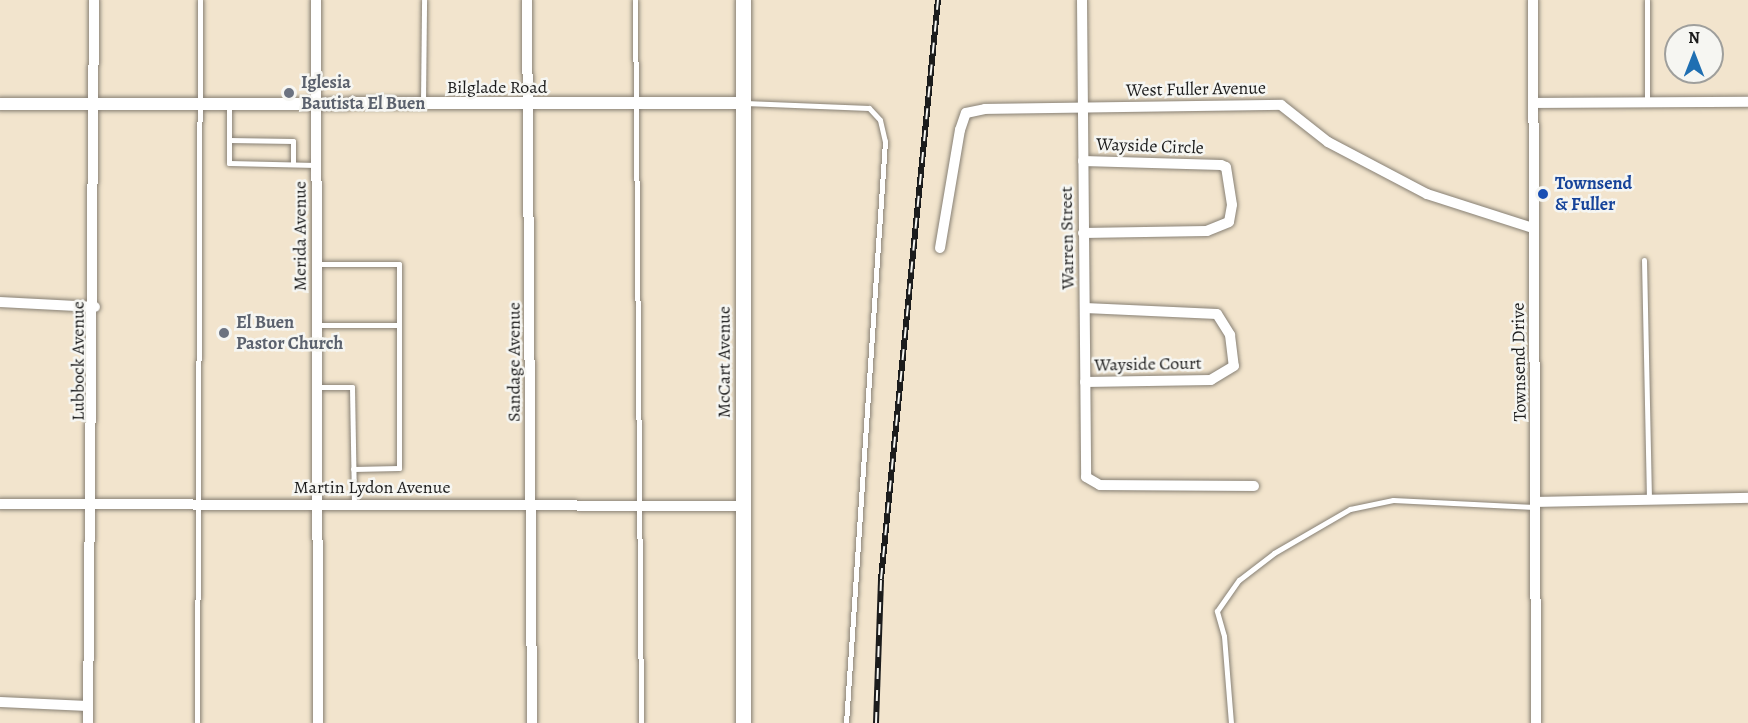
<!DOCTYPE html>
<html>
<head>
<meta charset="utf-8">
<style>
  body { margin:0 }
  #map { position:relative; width:1748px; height:723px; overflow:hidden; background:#f2e4cd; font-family:Alegreya,serif }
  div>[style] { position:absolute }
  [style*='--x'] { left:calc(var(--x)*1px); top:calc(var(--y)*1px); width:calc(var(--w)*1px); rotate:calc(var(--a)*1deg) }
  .roads { filter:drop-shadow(0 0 2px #878074) drop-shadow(0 0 2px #878074) }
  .service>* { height:5px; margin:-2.5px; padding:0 2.5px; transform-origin:2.5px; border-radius:2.5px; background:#fff }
  .minor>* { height:10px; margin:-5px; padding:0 5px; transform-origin:5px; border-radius:5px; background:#fff }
  .tertiary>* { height:12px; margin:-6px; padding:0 6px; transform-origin:6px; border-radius:6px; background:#fff }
  .secondary>* { height:15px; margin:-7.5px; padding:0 7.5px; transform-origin:7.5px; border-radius:7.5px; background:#fff }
  .rail>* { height:6px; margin-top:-3px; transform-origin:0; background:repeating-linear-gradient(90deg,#f6f6f2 0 11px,#1c1c1c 0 22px); box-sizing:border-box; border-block:2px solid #1c1c1c }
  .dots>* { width:16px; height:16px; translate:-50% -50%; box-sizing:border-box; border:3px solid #f6f6f2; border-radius:50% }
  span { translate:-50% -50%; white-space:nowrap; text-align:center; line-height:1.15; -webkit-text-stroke:5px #f6f6f2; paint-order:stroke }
  .worship-label { font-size:18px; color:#5b616d; font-weight:700 }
  .left { translate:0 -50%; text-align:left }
  .street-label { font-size:18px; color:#1c1c1c }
  .transit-label { font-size:18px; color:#164399; font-weight:700 }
  .north { position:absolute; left:1664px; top:24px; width:60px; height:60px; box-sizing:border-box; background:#f6f6f2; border:2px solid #9f9f9c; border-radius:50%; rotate:0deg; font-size:16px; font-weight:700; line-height:24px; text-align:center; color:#1c1c1c }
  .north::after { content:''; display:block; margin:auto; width:21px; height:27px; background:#1f6fb2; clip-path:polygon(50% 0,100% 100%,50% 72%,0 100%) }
</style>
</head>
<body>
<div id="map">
  <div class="roads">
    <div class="service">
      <div style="--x:635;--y:0;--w:723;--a:89.52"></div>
      <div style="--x:1647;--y:102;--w:102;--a:-90"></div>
      <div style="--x:423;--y:103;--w:103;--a:-89.4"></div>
      <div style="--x:745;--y:103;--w:124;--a:2.3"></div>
      <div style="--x:869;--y:108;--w:16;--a:47"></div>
      <div style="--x:880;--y:120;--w:22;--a:77"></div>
      <div style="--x:885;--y:141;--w:583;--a:93.83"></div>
      <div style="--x:229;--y:104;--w:59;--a:90"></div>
      <div style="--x:229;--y:163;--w:87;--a:1.3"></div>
      <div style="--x:229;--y:140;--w:64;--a:0.9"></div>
      <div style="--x:293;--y:141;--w:22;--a:90"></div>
      <div style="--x:1644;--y:260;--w:240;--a:88.8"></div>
      <div style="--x:317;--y:264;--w:82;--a:0"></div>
      <div style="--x:399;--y:264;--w:204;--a:90"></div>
      <div style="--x:399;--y:468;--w:46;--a:178.8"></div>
      <div style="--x:317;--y:325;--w:82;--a:0"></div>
      <div style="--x:317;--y:387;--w:35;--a:0"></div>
      <div style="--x:352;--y:387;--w:117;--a:89"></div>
      <div style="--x:197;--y:723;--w:723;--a:-89.76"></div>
      <div style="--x:1231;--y:723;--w:87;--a:-94.6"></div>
      <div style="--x:1224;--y:636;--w:26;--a:-106"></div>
      <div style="--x:1217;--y:611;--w:38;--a:-55"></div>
      <div style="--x:1239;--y:580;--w:44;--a:-37.6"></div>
      <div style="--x:1274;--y:553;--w:88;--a:-30.1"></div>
      <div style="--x:1350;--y:509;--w:44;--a:-11.8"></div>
      <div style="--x:1393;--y:500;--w:141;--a:2.8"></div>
    </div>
    <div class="minor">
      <div style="--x:316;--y:0;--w:723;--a:89.84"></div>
      <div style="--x:527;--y:0;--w:723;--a:89.6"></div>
      <div style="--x:1082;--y:0;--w:477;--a:89.5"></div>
      <div style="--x:1086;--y:477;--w:16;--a:30"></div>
      <div style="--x:1100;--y:485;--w:154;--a:0.4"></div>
      <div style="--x:1533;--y:0;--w:723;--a:89.76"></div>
      <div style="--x:1533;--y:103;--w:215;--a:-0.3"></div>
      <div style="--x:1083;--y:161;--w:138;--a:1.7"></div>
      <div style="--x:1221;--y:165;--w:5;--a:22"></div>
      <div style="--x:1226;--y:167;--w:38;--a:81"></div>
      <div style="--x:1232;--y:205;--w:17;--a:100"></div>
      <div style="--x:1229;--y:222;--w:24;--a:158"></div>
      <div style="--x:1207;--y:231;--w:124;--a:179.1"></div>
      <div style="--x:940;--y:248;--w:120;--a:-80.4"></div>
      <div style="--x:960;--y:130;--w:18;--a:-71"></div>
      <div style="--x:966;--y:113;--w:19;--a:-12"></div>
      <div style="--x:985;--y:109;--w:296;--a:-0.8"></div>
      <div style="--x:1281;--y:105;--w:60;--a:38.2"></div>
      <div style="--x:1328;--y:142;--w:112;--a:27.7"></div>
      <div style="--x:1427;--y:194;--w:111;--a:17.8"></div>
      <div style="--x:0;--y:302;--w:95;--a:3"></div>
      <div style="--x:1085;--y:308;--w:132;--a:2.6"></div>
      <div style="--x:1217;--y:314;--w:25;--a:58"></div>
      <div style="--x:1230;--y:335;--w:31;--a:83"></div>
      <div style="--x:1234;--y:366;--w:27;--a:149"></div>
      <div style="--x:1211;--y:380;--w:126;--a:179.1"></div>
      <div style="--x:1538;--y:502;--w:210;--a:-1.1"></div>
      <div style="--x:0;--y:504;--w:743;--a:0.15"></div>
      <div style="--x:0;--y:702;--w:88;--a:2.6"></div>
      <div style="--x:88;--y:723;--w:723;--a:-89.52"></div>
    </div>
    <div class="tertiary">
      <div style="--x:0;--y:104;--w:743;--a:-0.08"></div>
    </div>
    <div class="secondary">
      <div style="--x:743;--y:0;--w:723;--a:90"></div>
    </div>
  </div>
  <div class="rail">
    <div style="--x:876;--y:723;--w:144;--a:-88"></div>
    <div style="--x:881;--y:579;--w:582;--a:-84.38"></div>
  </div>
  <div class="dots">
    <div style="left:289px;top:93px;background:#6b7280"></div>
    <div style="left:1543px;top:194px;background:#1a4fb4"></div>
    <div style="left:224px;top:333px;background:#6b7280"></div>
  </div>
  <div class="worship-label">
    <span class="left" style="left:301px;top:93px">Iglesia<br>Bautista El Buen</span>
    <span class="left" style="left:236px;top:333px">El Buen<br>Pastor Church</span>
  </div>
  <div class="street-label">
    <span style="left:497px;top:87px">Bilglade Road</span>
    <span style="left:1196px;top:89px;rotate:-1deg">West Fuller Avenue</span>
    <span style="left:1150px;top:146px;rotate:2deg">Wayside Circle</span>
    <span style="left:300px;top:236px;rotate:-90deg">Merida Avenue</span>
    <span style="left:1067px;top:238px;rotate:-91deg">Warren Street</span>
    <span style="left:78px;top:361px;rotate:-90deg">Lubbock Avenue</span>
    <span style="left:514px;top:362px;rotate:-90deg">Sandage Avenue</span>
    <span style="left:724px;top:362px;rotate:-90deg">McCart Avenue</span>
    <span style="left:1519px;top:362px;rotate:-91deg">Townsend Drive</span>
    <span style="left:1148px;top:364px;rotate:-1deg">Wayside Court</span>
    <span style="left:372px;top:487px">Martin Lydon Avenue</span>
  </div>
  <div class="transit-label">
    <span class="left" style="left:1555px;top:194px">Townsend<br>&amp; Fuller</span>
  </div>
  <div class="north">N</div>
</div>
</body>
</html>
